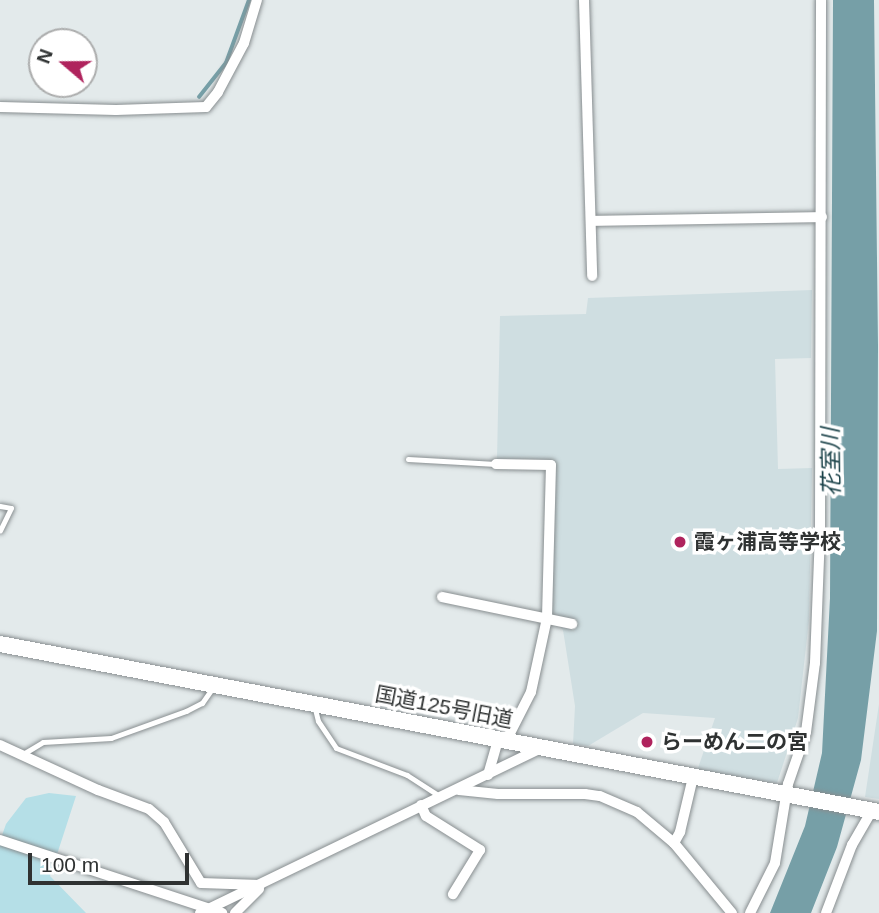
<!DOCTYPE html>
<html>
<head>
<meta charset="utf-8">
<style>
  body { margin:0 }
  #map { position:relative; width:879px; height:913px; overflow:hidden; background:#e3eaeb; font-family:Helvetica,"Noto Sans JP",sans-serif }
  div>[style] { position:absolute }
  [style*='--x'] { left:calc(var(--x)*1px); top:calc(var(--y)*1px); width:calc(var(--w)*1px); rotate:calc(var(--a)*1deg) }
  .built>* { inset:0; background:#cfdee1 }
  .green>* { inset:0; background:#b5dfe7 }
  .water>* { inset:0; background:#769fa7 }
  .stream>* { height:3.5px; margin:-1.75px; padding:0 1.75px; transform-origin:1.75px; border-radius:1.75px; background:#769fa7 }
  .roads { filter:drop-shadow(0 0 2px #888e90) drop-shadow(0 0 2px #888e90) }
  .lane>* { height:5px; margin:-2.5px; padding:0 2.5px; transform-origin:2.5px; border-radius:2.5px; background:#fff }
  .street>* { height:10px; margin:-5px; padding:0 5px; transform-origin:5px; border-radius:5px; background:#fff }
  .secondary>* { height:16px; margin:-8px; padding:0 8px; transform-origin:8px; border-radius:8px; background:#fff }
  .dots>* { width:19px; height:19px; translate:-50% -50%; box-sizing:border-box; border:4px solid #fff; border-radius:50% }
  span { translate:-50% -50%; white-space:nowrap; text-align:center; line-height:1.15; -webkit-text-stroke:7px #fff; paint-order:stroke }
  .poi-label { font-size:21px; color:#2f3232; font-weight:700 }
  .left { translate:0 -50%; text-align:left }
  .street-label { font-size:21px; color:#2f3232 }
  .water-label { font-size:23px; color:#173f46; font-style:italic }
  .north { position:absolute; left:28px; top:28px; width:70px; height:70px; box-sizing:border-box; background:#fff; border:2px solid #acadad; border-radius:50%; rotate:290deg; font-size:19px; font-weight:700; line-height:28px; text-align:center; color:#2f3232 }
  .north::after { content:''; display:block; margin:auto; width:24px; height:32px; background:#af235d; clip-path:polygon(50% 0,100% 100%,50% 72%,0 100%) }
  .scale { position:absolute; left:28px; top:853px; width:161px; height:32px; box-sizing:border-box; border:4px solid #2f3232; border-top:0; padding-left:9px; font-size:21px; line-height:24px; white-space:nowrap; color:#2f3232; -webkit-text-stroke:5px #fff; paint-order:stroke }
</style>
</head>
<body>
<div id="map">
  <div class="built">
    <div style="clip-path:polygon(812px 290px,811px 358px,775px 359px,778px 469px,812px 468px,809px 620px,798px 718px,777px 783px,697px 771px,715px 718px,643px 713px,588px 746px,573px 744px,575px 706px,563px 630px,548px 614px,549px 465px,497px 459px,500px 316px,586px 314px,588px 298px)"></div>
    <div style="clip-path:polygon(879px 704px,879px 799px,865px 797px)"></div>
  </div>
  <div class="green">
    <div style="clip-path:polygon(49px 793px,76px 796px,50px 876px,86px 913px,0 913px,0 841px,6px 824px,26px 798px)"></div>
  </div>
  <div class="water">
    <div style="clip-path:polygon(833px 0,874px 0,878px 345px,877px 631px,861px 760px,837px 847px,811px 913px,770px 913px,805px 826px,822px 753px,830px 598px)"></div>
  </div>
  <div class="stream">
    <div style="--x:199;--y:97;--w:43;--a:-51.5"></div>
    <div style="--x:226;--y:63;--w:67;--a:-69.9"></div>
  </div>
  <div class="roads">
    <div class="lane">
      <div style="--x:408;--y:459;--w:88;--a:3.3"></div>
      <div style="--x:0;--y:506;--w:11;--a:10"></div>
      <div style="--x:11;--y:508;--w:25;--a:116"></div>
      <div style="--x:315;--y:709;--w:12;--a:76"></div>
      <div style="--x:318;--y:721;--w:32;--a:56"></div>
      <div style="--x:336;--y:748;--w:76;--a:20.8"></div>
      <div style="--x:407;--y:775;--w:38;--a:33"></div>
      <div style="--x:23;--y:754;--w:23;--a:-31"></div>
      <div style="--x:43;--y:742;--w:68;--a:-3.4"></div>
      <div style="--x:111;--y:738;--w:80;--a:-19.8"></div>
      <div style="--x:186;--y:711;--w:18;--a:-27"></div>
      <div style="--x:202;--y:703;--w:21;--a:-55"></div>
    </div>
    <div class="street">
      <div style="--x:584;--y:0;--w:276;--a:88.3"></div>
      <div style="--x:0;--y:107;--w:116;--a:1.5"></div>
      <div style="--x:116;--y:110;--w:90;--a:-1.9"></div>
      <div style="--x:206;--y:107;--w:19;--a:-51"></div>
      <div style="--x:218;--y:92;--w:55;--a:-62"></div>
      <div style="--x:244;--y:43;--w:45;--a:-73.2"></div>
      <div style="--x:591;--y:221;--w:231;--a:-1"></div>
      <div style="--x:496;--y:464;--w:55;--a:1"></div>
      <div style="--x:551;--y:465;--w:153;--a:91.5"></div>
      <div style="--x:547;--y:618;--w:76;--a:102.2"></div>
      <div style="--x:531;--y:692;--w:55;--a:117"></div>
      <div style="--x:442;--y:597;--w:133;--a:11.7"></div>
      <div style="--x:0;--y:745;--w:108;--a:24.7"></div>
      <div style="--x:98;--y:790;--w:54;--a:20.4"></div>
      <div style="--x:149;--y:809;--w:20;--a:41"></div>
      <div style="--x:164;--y:822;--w:71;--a:58.8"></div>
      <div style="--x:201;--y:883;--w:59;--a:1.9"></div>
      <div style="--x:488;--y:775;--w:37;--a:-74"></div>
      <div style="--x:459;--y:790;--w:39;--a:6"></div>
      <div style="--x:498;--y:794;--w:87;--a:0"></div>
      <div style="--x:585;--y:794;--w:15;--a:8"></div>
      <div style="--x:600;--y:796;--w:40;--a:23.4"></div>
      <div style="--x:637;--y:812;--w:48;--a:40"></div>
      <div style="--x:674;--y:843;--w:91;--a:50.4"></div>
      <div style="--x:421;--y:805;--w:12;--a:66"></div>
      <div style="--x:426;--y:816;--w:64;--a:32.2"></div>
      <div style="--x:480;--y:850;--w:52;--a:121.5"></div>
      <div style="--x:0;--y:840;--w:234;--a:18.2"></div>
      <div style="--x:674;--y:843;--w:13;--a:-61"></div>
      <div style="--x:680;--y:832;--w:57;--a:-76.7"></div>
      <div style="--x:200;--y:913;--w:379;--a:-25.8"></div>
      <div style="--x:235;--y:913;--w:34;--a:-45"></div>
      <div style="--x:750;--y:913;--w:56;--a:-63.4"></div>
      <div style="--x:775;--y:863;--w:80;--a:-80.7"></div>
      <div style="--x:788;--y:784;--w:55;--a:-70.9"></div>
      <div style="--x:806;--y:732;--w:70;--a:-82.6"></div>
      <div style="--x:815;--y:663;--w:130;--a:-87.8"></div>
      <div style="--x:820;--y:533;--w:533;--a:-89.89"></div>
      <div style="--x:826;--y:913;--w:73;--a:-69.1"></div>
      <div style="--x:852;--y:845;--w:39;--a:-60"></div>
    </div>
    <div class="secondary">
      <div style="--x:0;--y:644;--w:895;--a:10.82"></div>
    </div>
  </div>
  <div class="dots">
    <div style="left:680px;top:542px;background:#af235d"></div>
    <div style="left:647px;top:742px;background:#af235d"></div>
  </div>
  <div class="poi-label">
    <span class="left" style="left:694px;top:542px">霞ヶ浦高等学校</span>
    <span class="left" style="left:661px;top:742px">らーめん二の宮</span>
  </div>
  <div class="street-label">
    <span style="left:444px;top:707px;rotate:11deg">国道125号旧道</span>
  </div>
  <div class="water-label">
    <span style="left:831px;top:462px;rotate:-91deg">花室川</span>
  </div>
  <div class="north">N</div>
  <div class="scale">100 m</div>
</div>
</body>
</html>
